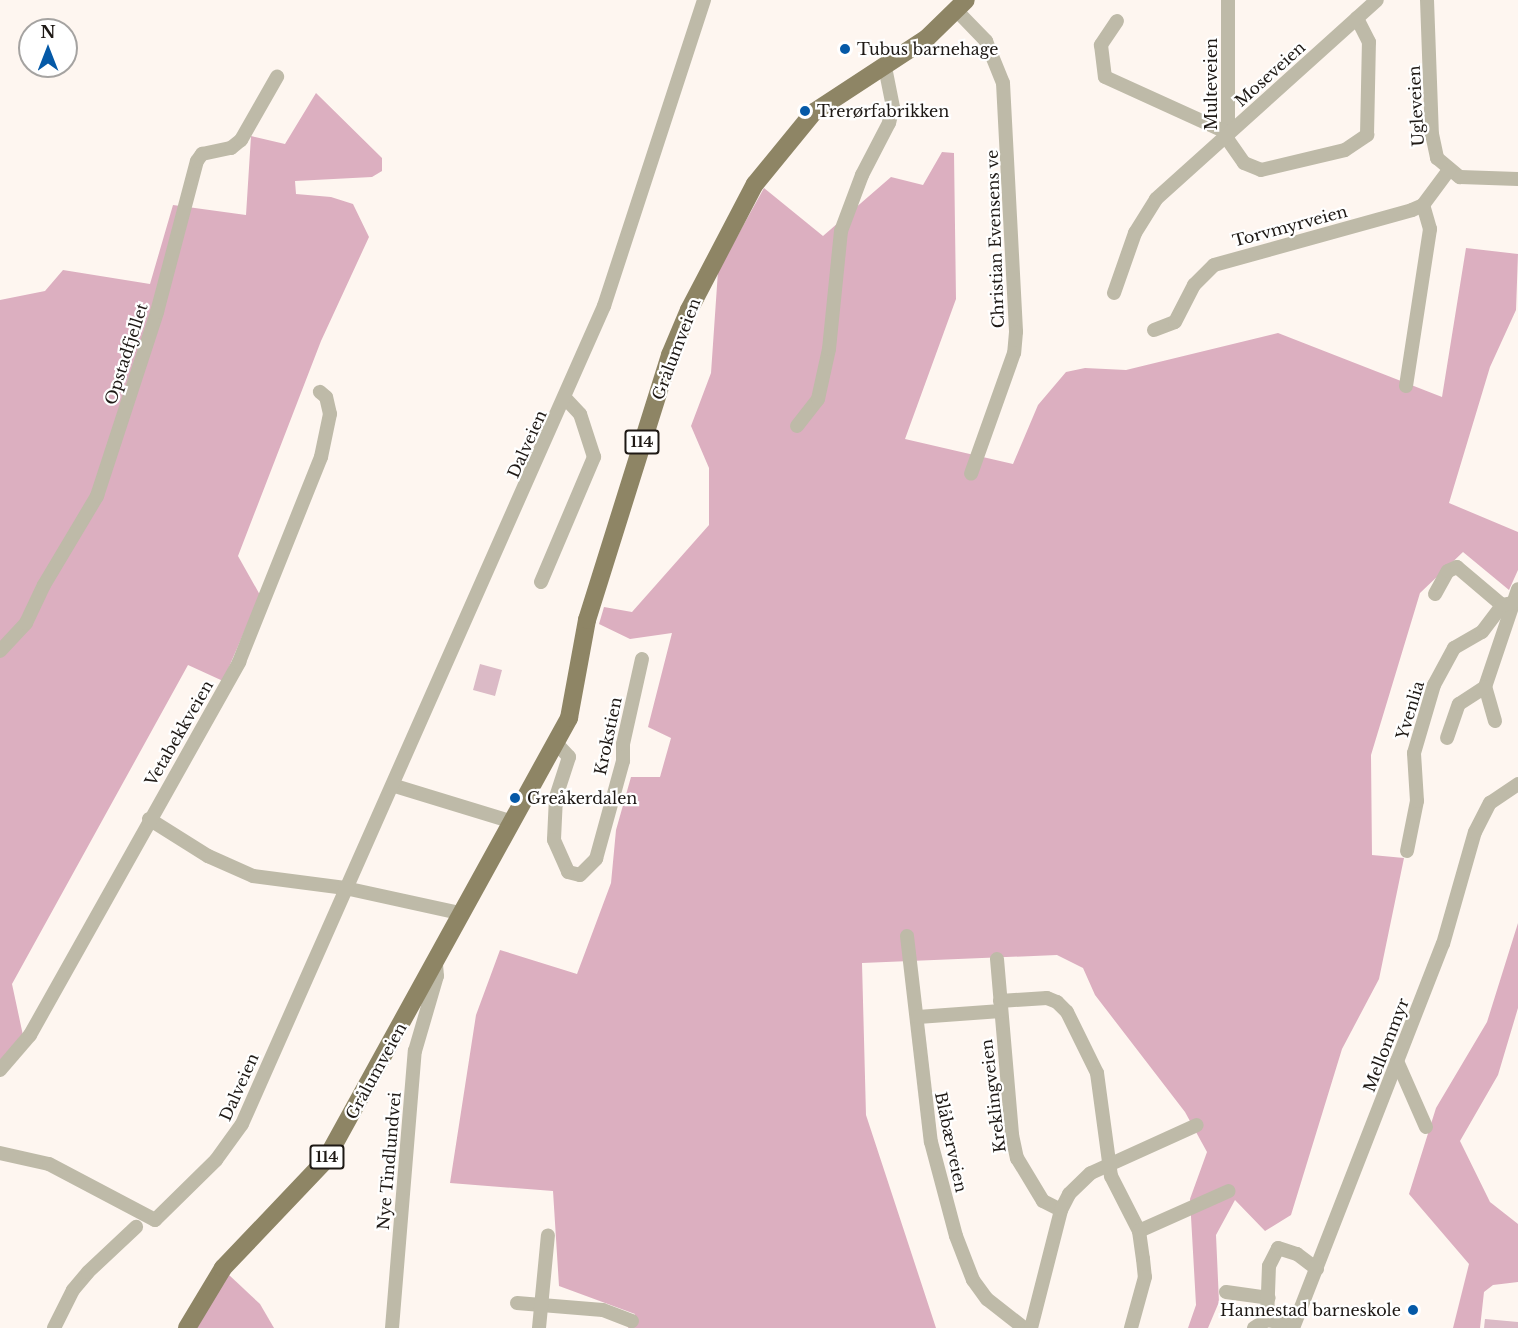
<!DOCTYPE html>
<html>
<head>
<meta charset="utf-8">
<style>
  body { margin:0 }
  #map { position:relative; width:1518px; height:1328px; overflow:hidden; background:#fef6f0; font-family:"Libre Baskerville",serif }
  div>[style] { position:absolute }
  [style*='--x'] { left:calc(var(--x)*1px); top:calc(var(--y)*1px); width:calc(var(--w)*1px); rotate:calc(var(--a)*1deg) }
  .green>* { inset:0; background:#dbbac6 }
  .forest>* { inset:0; background:#dcafc0 }
  .minor>* { height:14px; margin:-7px; padding:0 7px; transform-origin:7px; border-radius:7px; background:#bebaa8 }
  .major>* { height:18px; margin:-9px; padding:0 9px; transform-origin:9px; border-radius:9px; background:#8e8565 }
  .dots>* { width:16px; height:16px; translate:-50% -50%; box-sizing:border-box; border:3px solid #fff; border-radius:50% }
  span { translate:-50% -50%; white-space:nowrap; text-align:center; line-height:1.15; -webkit-text-stroke:4.5px #fff; paint-order:stroke }
  .shield-label span { padding:2px 4px; background:#fff; border:2px solid; border-radius:4px; -webkit-text-stroke-width:0 }
  .shield-label { font-size:15px; color:#1e1915; font-weight:700 }
  .poi-label { font-size:16px; color:#1e1915 }
  .left { translate:0 -50%; text-align:left }
  .right { translate:-100% -50%; text-align:right }
  .street-label { font-size:16px; color:#1e1915 }
  .north { position:absolute; left:18px; top:18px; width:60px; height:60px; box-sizing:border-box; background:#fff; border:2px solid #a5a3a1; border-radius:50%; rotate:0deg; font-size:16px; font-weight:700; line-height:24px; text-align:center; color:#1e1915 }
  .north::after { content:''; display:block; margin:auto; width:21px; height:27px; background:#0559a7; clip-path:polygon(50% 0,100% 100%,50% 72%,0 100%) }
</style>
</head>
<body>
<div id="map">
  <div class="green">
    <div style="clip-path:polygon(480px 664px,502px 670px,495px 696px,473px 690px)"></div>
    <div style="clip-path:polygon(1485px 1319px,1518px 1322px,1518px 1328px,1484px 1328px)"></div>
  </div>
  <div class="forest">
    <div style="clip-path:polygon(316px 93px,382px 158px,382px 171px,372px 177px,295px 181px,296px 194px,331px 197px,353px 204px,369px 237px,321px 341px,238px 556px,260px 595px,223px 681px,188px 665px,12px 984px,24px 1040px,0 1061px,0 300px,45px 291px,63px 270px,150px 284px,173px 205px,246px 215px,251px 136px,285px 144px)"></div>
    <div style="clip-path:polygon(942px 152px,954px 153px,956px 299px,905px 439px,1013px 464px,1038px 405px,1066px 372px,1085px 368px,1126px 370px,1278px 333px,1442px 397px,1466px 248px,1518px 254px,1516px 310px,1490px 367px,1449px 503px,1518px 532px,1518px 570px,1509px 590px,1463px 552px,1420px 593px,1371px 755px,1372px 855px,1404px 858px,1379px 979px,1342px 1049px,1291px 1215px,1265px 1231px,1235px 1200px,1216px 1235px,1219px 1302px,1208px 1328px,1188px 1328px,1196px 1305px,1190px 1199px,1207px 1152px,1185px 1112px,1095px 995px,1083px 968px,1057px 955px,862px 963px,866px 1115px,936px 1328px,628px 1328px,635px 1314px,559px 1286px,553px 1191px,450px 1183px,476px 1015px,500px 950px,577px 974px,611px 883px,616px 830px,631px 777px,660px 777px,671px 738px,648px 727px,672px 633px,630px 639px,599px 624px,604px 607px,632px 612px,709px 525px,709px 468px,691px 426px,711px 373px,718px 271px,764px 188px,823px 236px,891px 177px,923px 185px)"></div>
    <div style="clip-path:polygon(1518px 923px,1518px 1008px,1498px 1075px,1460px 1141px,1490px 1202px,1518px 1224px,1518px 1282px,1493px 1285px,1484px 1292px,1480px 1328px,1453px 1328px,1469px 1264px,1409px 1194px,1436px 1108px,1487px 1022px)"></div>
    <div style="clip-path:polygon(228px 1274px,260px 1304px,274px 1328px,197px 1328px)"></div>
  </div>
  <div class="minor">
    <div style="--x:1228;--y:0;--w:140;--a:90"></div>
    <div style="--x:1228;--y:140;--w:28;--a:55"></div>
    <div style="--x:1244;--y:163;--w:18;--a:22"></div>
    <div style="--x:1261;--y:170;--w:86;--a:-13.4"></div>
    <div style="--x:1345;--y:150;--w:27;--a:-34"></div>
    <div style="--x:1367;--y:135;--w:93;--a:-88.8"></div>
    <div style="--x:1369;--y:42;--w:27;--a:-117"></div>
    <div style="--x:1427;--y:0;--w:134;--a:87.9"></div>
    <div style="--x:1432;--y:134;--w:25;--a:78"></div>
    <div style="--x:1437;--y:158;--w:30;--a:40"></div>
    <div style="--x:1460;--y:177;--w:58;--a:2"></div>
    <div style="--x:957;--y:11;--w:42;--a:46"></div>
    <div style="--x:986;--y:41;--w:45;--a:68"></div>
    <div style="--x:1003;--y:83;--w:249;--a:87"></div>
    <div style="--x:1016;--y:332;--w:21;--a:95"></div>
    <div style="--x:1014;--y:353;--w:128;--a:109.6"></div>
    <div style="--x:1117;--y:21;--w:29;--a:124"></div>
    <div style="--x:1101;--y:45;--w:32;--a:83"></div>
    <div style="--x:1105;--y:77;--w:135;--a:24.5"></div>
    <div style="--x:1114;--y:293;--w:64;--a:-70.7"></div>
    <div style="--x:1135;--y:233;--w:40;--a:-58"></div>
    <div style="--x:1156;--y:199;--w:297;--a:-42"></div>
    <div style="--x:1154;--y:330;--w:22;--a:-21"></div>
    <div style="--x:1175;--y:322;--w:42;--a:-62.8"></div>
    <div style="--x:1194;--y:285;--w:28;--a:-45"></div>
    <div style="--x:1214;--y:265;--w:205;--a:-15.5"></div>
    <div style="--x:1412;--y:210;--w:12;--a:-24"></div>
    <div style="--x:1423;--y:205;--w:44;--a:-53.4"></div>
    <div style="--x:1406;--y:386;--w:159;--a:-81.3"></div>
    <div style="--x:1430;--y:229;--w:25;--a:-106"></div>
    <div style="--x:797;--y:426;--w:34;--a:-52"></div>
    <div style="--x:818;--y:399;--w:51;--a:-77.6"></div>
    <div style="--x:829;--y:349;--w:119;--a:-84.2"></div>
    <div style="--x:841;--y:231;--w:60;--a:-69.4"></div>
    <div style="--x:862;--y:175;--w:59;--a:-62.6"></div>
    <div style="--x:889;--y:123;--w:16;--a:-76"></div>
    <div style="--x:893;--y:107;--w:41;--a:-101.3"></div>
    <div style="--x:541;--y:582;--w:136;--a:-67"></div>
    <div style="--x:594;--y:457;--w:45;--a:-108"></div>
    <div style="--x:580;--y:414;--w:22;--a:-133"></div>
    <div style="--x:1435;--y:594;--w:26;--a:-61"></div>
    <div style="--x:1448;--y:571;--w:10;--a:-24"></div>
    <div style="--x:1457;--y:567;--w:59;--a:40.2"></div>
    <div style="--x:0;--y:651;--w:38;--a:-47"></div>
    <div style="--x:26;--y:623;--w:42;--a:-64.7"></div>
    <div style="--x:44;--y:585;--w:104;--a:-59.2"></div>
    <div style="--x:97;--y:496;--w:194;--a:-71.9"></div>
    <div style="--x:157;--y:312;--w:156;--a:-75.2"></div>
    <div style="--x:197;--y:161;--w:9;--a:-54"></div>
    <div style="--x:202;--y:154;--w:30;--a:-12"></div>
    <div style="--x:231;--y:148;--w:13;--a:-39"></div>
    <div style="--x:241;--y:140;--w:73;--a:-60.3"></div>
    <div style="--x:1495;--y:721;--w:35;--a:-106"></div>
    <div style="--x:1485;--y:687;--w:103;--a:-71.4"></div>
    <div style="--x:1447;--y:738;--w:36;--a:-71"></div>
    <div style="--x:1459;--y:704;--w:31;--a:-33"></div>
    <div style="--x:556;--y:743;--w:19;--a:47"></div>
    <div style="--x:569;--y:757;--w:42;--a:108"></div>
    <div style="--x:556;--y:797;--w:43;--a:92.7"></div>
    <div style="--x:554;--y:840;--w:35;--a:66"></div>
    <div style="--x:568;--y:872;--w:12;--a:14"></div>
    <div style="--x:580;--y:875;--w:23;--a:-45"></div>
    <div style="--x:596;--y:859;--w:102;--a:-74.6"></div>
    <div style="--x:623;--y:761;--w:17;--a:-90"></div>
    <div style="--x:623;--y:744;--w:87;--a:-77.4"></div>
    <div style="--x:395;--y:786;--w:123;--a:17"></div>
    <div style="--x:149;--y:819;--w:70;--a:32.1"></div>
    <div style="--x:208;--y:856;--w:49;--a:24"></div>
    <div style="--x:253;--y:876;--w:93;--a:7.4"></div>
    <div style="--x:345;--y:888;--w:113;--a:12.3"></div>
    <div style="--x:1407;--y:851;--w:51;--a:-78.7"></div>
    <div style="--x:1417;--y:801;--w:48;--a:-93.6"></div>
    <div style="--x:1414;--y:753;--w:71;--a:-73.6"></div>
    <div style="--x:1434;--y:685;--w:42;--a:-61.6"></div>
    <div style="--x:1454;--y:648;--w:32;--a:-30"></div>
    <div style="--x:1482;--y:632;--w:34;--a:-53"></div>
    <div style="--x:1502;--y:605;--w:10;--a:-11"></div>
    <div style="--x:907;--y:936;--w:207;--a:83.4"></div>
    <div style="--x:931;--y:1142;--w:97;--a:75.1"></div>
    <div style="--x:956;--y:1236;--w:47;--a:68.9"></div>
    <div style="--x:973;--y:1280;--w:24;--a:54"></div>
    <div style="--x:987;--y:1299;--w:47;--a:38.1"></div>
    <div style="--x:997;--y:959;--w:177;--a:85.1"></div>
    <div style="--x:1012;--y:1135;--w:24;--a:78"></div>
    <div style="--x:1017;--y:1158;--w:50;--a:58.8"></div>
    <div style="--x:1043;--y:1201;--w:20;--a:27"></div>
    <div style="--x:1000;--y:1001;--w:47;--a:-3.7"></div>
    <div style="--x:1047;--y:998;--w:11;--a:22"></div>
    <div style="--x:1057;--y:1002;--w:14;--a:45"></div>
    <div style="--x:1067;--y:1012;--w:68;--a:63.8"></div>
    <div style="--x:1097;--y:1073;--w:104;--a:82.3"></div>
    <div style="--x:1111;--y:1176;--w:62;--a:63"></div>
    <div style="--x:1139;--y:1231;--w:28;--a:82"></div>
    <div style="--x:1143;--y:1259;--w:18;--a:84"></div>
    <div style="--x:1145;--y:1277;--w:53;--a:105.4"></div>
    <div style="--x:918;--y:1017;--w:83;--a:-4.1"></div>
    <div style="--x:1397;--y:1061;--w:72;--a:66.3"></div>
    <div style="--x:0;--y:1070;--w:46;--a:-49.4"></div>
    <div style="--x:30;--y:1035;--w:428;--a:-60.7"></div>
    <div style="--x:239;--y:662;--w:221;--a:-68.2"></div>
    <div style="--x:321;--y:457;--w:44;--a:-78.2"></div>
    <div style="--x:330;--y:414;--w:17;--a:-103"></div>
    <div style="--x:326;--y:397;--w:8;--a:-140"></div>
    <div style="--x:0;--y:1153;--w:50;--a:12.7"></div>
    <div style="--x:49;--y:1164;--w:120;--a:27.8"></div>
    <div style="--x:155;--y:1220;--w:86;--a:-44.5"></div>
    <div style="--x:216;--y:1160;--w:44;--a:-54.2"></div>
    <div style="--x:242;--y:1124;--w:895;--a:-66.13"></div>
    <div style="--x:604;--y:306;--w:322;--a:-71.9"></div>
    <div style="--x:1139;--y:1231;--w:98;--a:-24"></div>
    <div style="--x:1226;--y:1292;--w:43;--a:7.9"></div>
    <div style="--x:517;--y:1303;--w:86;--a:4.7"></div>
    <div style="--x:603;--y:1310;--w:31;--a:21"></div>
    <div style="--x:1267;--y:1320;--w:27;--a:10"></div>
    <div style="--x:54;--y:1328;--w:42;--a:-63.4"></div>
    <div style="--x:73;--y:1290;--w:23;--a:-50"></div>
    <div style="--x:88;--y:1272;--w:66;--a:-43.2"></div>
    <div style="--x:392;--y:1328;--w:278;--a:-85.3"></div>
    <div style="--x:415;--y:1051;--w:78;--a:-73.7"></div>
    <div style="--x:437;--y:976;--w:12;--a:-95"></div>
    <div style="--x:539;--y:1328;--w:93;--a:-84.5"></div>
    <div style="--x:1031;--y:1328;--w:122;--a:-75.7"></div>
    <div style="--x:1061;--y:1210;--w:18;--a:-63"></div>
    <div style="--x:1069;--y:1194;--w:30;--a:-44"></div>
    <div style="--x:1091;--y:1173;--w:116;--a:-24.4"></div>
    <div style="--x:1254;--y:1328;--w:15;--a:-32"></div>
    <div style="--x:1267;--y:1320;--w:54;--a:-87.9"></div>
    <div style="--x:1269;--y:1266;--w:20;--a:-63"></div>
    <div style="--x:1278;--y:1248;--w:20;--a:18"></div>
    <div style="--x:1297;--y:1254;--w:25;--a:37"></div>
    <div style="--x:1293;--y:1328;--w:412;--a:-68.7"></div>
    <div style="--x:1443;--y:944;--w:116;--a:-74.1"></div>
    <div style="--x:1475;--y:832;--w:33;--a:-63"></div>
    <div style="--x:1490;--y:803;--w:34;--a:-34"></div>
  </div>
  <div class="major">
    <div style="--x:187;--y:1328;--w:70;--a:-59"></div>
    <div style="--x:223;--y:1268;--w:148;--a:-46.4"></div>
    <div style="--x:325;--y:1161;--w:506;--a:-61.15"></div>
    <div style="--x:569;--y:718;--w:100;--a:-79.6"></div>
    <div style="--x:587;--y:620;--w:278;--a:-72.6"></div>
    <div style="--x:670;--y:355;--w:49;--a:-67.1"></div>
    <div style="--x:689;--y:310;--w:142;--a:-62.4"></div>
    <div style="--x:755;--y:184;--w:93;--a:-50.7"></div>
    <div style="--x:814;--y:112;--w:135;--a:-33.2"></div>
    <div style="--x:927;--y:38;--w:54;--a:-44.3"></div>
  </div>
  <div class="dots">
    <div style="left:845px;top:49px;background:#0559a7"></div>
    <div style="left:805px;top:111px;background:#0559a7"></div>
    <div style="left:515px;top:798px;background:#0559a7"></div>
    <div style="left:1413px;top:1310px;background:#0559a7"></div>
  </div>
  <div class="shield-label">
    <span style="left:642px;top:442px">114</span>
    <span style="left:327px;top:1157px">114</span>
  </div>
  <div class="poi-label">
    <span class="left" style="left:857px;top:49px">Tubus barnehage</span>
    <span class="left" style="left:817px;top:111px">Trerørfabrikken</span>
    <span class="left" style="left:527px;top:798px">Greåkerdalen</span>
    <span class="right" style="left:1401px;top:1310px">Hannestad barneskole</span>
  </div>
  <div class="street-label">
    <span style="left:1270px;top:74px;rotate:-42deg">Moseveien</span>
    <span style="left:1211px;top:84px;rotate:-90deg">Multeveien</span>
    <span style="left:1416px;top:106px;rotate:-93deg">Ugleveien</span>
    <span style="left:1290px;top:226px;rotate:-15deg">Torvmyrveien</span>
    <span style="left:995px;top:239px;rotate:-92deg">Christian Evensens ve</span>
    <span style="left:676px;top:349px;rotate:-69deg">Grålumveien</span>
    <span style="left:126px;top:354px;rotate:-72deg">Opstadfjellet</span>
    <span style="left:527px;top:444px;rotate:-66deg">Dalveien</span>
    <span style="left:1410px;top:710px;rotate:-73deg">Yvenlia</span>
    <span style="left:179px;top:733px;rotate:-60deg">Vetabekkveien</span>
    <span style="left:608px;top:736px;rotate:-78deg">Krokstien</span>
    <span style="left:1386px;top:1045px;rotate:-69deg">Mellommyr</span>
    <span style="left:376px;top:1071px;rotate:-61deg">Grålumveien</span>
    <span style="left:239px;top:1087px;rotate:-66deg">Dalveien</span>
    <span style="left:993px;top:1096px;rotate:-97deg">Kreklingveien</span>
    <span style="left:951px;top:1142px;rotate:78deg">Blåbærveien</span>
    <span style="left:389px;top:1161px;rotate:-85deg">Nye Tindlundvei</span>
  </div>
  <div class="north">N</div>
</div>
</body>
</html>
